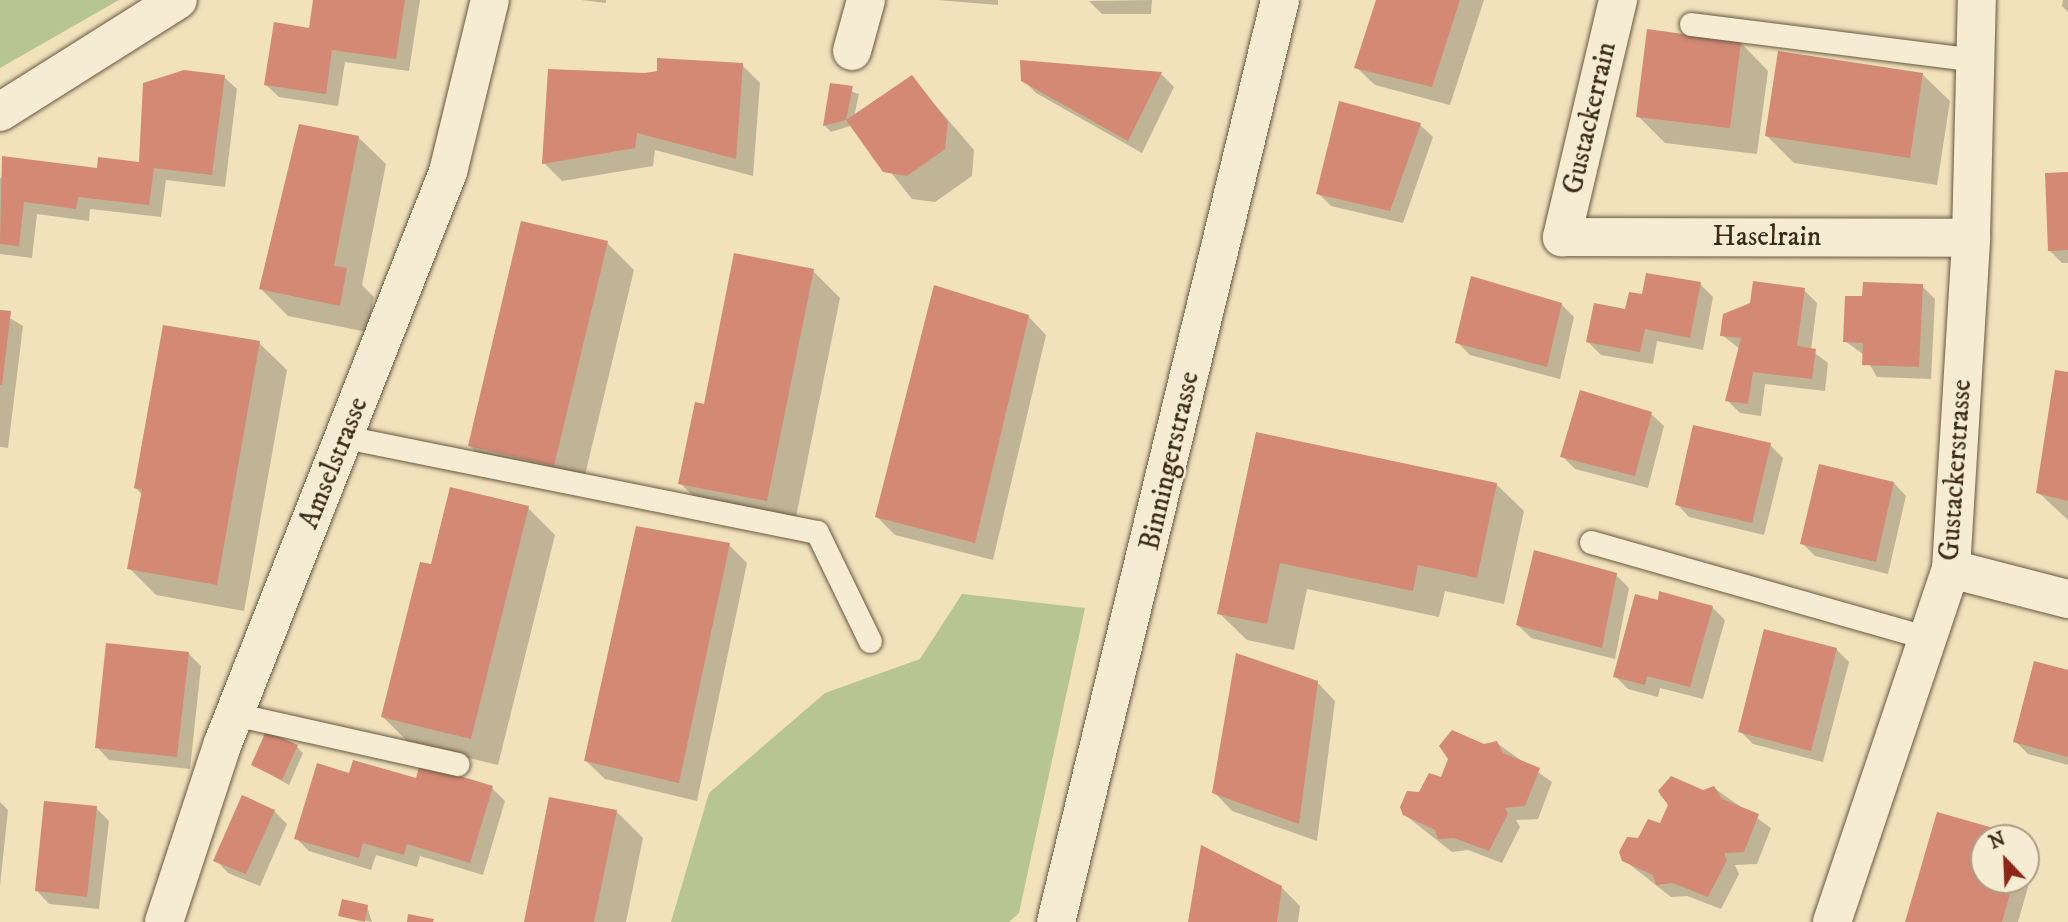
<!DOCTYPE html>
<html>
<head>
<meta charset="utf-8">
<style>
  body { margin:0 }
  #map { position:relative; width:2068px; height:922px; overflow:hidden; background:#f1e2bc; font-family:"IM FELL DW Pica",serif }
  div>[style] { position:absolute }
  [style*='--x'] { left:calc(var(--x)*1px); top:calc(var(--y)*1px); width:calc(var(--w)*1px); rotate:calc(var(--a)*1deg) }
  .green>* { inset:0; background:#b7c493 }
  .shadow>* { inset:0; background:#0003 }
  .building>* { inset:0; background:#d38974 }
  .roads { filter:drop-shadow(0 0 2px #695840) drop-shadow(0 0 2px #695840) }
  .service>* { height:23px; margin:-11.5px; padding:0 11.5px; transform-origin:11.5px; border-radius:11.5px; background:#f6ecd3 }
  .minor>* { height:38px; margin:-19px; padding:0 19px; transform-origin:19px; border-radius:19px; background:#f6ecd3 }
  .secondary>* { height:38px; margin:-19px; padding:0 19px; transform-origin:19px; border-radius:19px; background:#f6ecd3 }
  span { translate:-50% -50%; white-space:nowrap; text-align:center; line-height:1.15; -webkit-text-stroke:5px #f6ecd3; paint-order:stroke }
  .street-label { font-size:28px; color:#3c2a16 }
  .north { position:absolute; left:1970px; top:824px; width:70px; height:70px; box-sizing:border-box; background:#f6ecd3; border:2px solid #ac9e87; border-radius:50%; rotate:337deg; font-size:19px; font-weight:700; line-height:28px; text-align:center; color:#3c2a16 }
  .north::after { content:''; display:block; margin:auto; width:24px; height:32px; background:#8f2418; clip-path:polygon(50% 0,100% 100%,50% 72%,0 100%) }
</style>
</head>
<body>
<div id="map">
  <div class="green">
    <div style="clip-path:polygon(0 0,119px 0,0 68px)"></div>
    <div style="clip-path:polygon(962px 594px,1085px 608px,1019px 913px,1009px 922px,671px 922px,709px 793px,825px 693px,920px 659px)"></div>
  </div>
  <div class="shadow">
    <div style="clip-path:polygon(315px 0,420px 0,409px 71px,345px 62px,338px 106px,279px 97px,266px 85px,310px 30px)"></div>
    <div style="clip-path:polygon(581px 0,606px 0,606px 3px)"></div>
    <div style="clip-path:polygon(937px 0,998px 0,998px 5px)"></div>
    <div style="clip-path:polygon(1152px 0,1151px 14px,1102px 14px,1089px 1px)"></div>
    <div style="clip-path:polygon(1378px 0,1484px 0,1450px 105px,1375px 85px,1356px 67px)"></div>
    <div style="clip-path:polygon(2063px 0,2068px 0,2068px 12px,2062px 6px)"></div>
    <div style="clip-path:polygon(1741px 43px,1768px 71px,1757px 154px,1665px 143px,1638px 116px)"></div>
    <div style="clip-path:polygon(1022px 62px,1161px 74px,1174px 87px,1142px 153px,1036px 93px,1023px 80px)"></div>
    <div style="clip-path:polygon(742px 65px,760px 83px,753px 176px,655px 150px,653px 166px,562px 181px,544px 163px,645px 74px)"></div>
    <div style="clip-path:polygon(1922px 74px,1950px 101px,1937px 185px,1794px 163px,1767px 136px)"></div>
    <div style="clip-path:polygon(224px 77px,237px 89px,225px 187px,166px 180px,161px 217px,90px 209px,89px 221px,37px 214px,32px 258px,0 254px,0 178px,141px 164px)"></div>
    <div style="clip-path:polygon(912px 78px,974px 150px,972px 176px,935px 202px,912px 199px,853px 125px,831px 132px,825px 126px,832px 85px,859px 94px,854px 117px)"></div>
    <div style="clip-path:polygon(1420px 125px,1433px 137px,1403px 223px,1331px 206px,1318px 193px)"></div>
    <div style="clip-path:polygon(358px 137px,386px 164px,362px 285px,374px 297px,367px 332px,288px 316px,261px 289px)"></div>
    <div style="clip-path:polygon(2068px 174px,2068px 263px,2062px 263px,2050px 251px)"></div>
    <div style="clip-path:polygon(607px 243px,634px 270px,581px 492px,497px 473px,470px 446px)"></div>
    <div style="clip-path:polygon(813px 271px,840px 298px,794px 527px,708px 511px,680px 483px)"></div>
    <div style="clip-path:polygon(1700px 284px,1713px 297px,1703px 350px,1657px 341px,1653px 364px,1601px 355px,1588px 342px,1643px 296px)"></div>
    <div style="clip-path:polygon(1922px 286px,1935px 299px,1931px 379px,1877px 377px,1864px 355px,1845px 341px,1864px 298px)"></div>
    <div style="clip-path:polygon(1804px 290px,1817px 303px,1811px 350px,1828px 363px,1825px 391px,1765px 384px,1761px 416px,1740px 413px,1727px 400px,1740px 349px,1722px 335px)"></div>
    <div style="clip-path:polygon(1561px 304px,1574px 317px,1560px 379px,1470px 355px,1457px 342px)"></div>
    <div style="clip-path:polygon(0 312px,23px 326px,8px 448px,0 447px)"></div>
    <div style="clip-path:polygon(1028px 316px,1046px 335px,993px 560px,895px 535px,877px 517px)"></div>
    <div style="clip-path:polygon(259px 343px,287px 370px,244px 611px,156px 595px,129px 568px,142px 495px,136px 488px)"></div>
    <div style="clip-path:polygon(2068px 374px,2068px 520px,2038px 492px)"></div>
    <div style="clip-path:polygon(1651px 414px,1664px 426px,1648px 488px,1575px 469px,1562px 456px)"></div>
    <div style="clip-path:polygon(1258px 434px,1496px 484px,1524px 511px,1504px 604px,1445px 591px,1439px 617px,1307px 589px,1294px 650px,1247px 640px,1219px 613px)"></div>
    <div style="clip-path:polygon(1770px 445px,1783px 458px,1764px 535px,1689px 517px,1677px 504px)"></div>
    <div style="clip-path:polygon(1894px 483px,1906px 496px,1888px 574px,1815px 556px,1802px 543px)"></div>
    <div style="clip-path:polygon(528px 508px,555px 535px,498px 765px,410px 744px,383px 717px,432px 566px)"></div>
    <div style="clip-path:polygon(729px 545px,747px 563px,697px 801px,605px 779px,586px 761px)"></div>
    <div style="clip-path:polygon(1616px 575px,1629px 588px,1615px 659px,1531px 638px,1518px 625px)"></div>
    <div style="clip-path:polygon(1660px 602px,1712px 607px,1725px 620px,1703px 699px,1660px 688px,1658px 697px,1628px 689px,1615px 676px)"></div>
    <div style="clip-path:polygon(1836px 649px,1849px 662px,1823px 762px,1753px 744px,1740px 731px)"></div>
    <div style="clip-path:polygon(188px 653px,201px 666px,190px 769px,109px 760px,97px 747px)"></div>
    <div style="clip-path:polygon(2068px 672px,2068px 765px,2028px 754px,2015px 741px)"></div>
    <div style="clip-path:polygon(1317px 682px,1335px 701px,1317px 841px,1232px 811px,1214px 792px)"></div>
    <div style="clip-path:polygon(1495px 742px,1552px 782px,1538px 819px,1516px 820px,1520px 827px,1502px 863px,1468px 850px,1452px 852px,1405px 815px,1420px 794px)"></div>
    <div style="clip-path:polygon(297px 747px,303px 753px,289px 785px,253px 765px)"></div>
    <div style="clip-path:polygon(350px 775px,492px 788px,505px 801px,483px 875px,420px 856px,417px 867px,376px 855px,371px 870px,309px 851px,296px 838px)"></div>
    <div style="clip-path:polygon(1672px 778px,1703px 792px,1714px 788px,1771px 828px,1757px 864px,1735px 865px,1739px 874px,1721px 909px,1687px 896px,1671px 897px,1624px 860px,1661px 825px,1670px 805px,1660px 795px)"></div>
    <div style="clip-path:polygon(0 802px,8px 810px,0 886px)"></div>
    <div style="clip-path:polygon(96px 808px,109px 821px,99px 909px,49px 904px,37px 891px)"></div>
    <div style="clip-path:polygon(274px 811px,287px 824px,260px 886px,228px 873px,216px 860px)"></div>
    <div style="clip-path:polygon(616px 811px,643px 838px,626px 922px,526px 922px)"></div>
    <div style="clip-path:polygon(1938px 814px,2021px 838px,1984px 838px,1984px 880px,2026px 880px,2026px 840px,2038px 852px,2018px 922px,1907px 922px)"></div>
    <div style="clip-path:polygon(1281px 887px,1300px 906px,1298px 922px,1189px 922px)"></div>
    <div style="clip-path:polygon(367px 907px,372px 922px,340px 915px)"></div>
  </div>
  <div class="building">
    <div style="clip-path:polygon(313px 0,405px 0,396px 59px,332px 50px,326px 94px,264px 85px,274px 22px,309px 28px)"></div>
    <div style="clip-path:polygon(1376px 0,1460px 0,1432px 87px,1354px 68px)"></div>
    <div style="clip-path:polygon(1647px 29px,1741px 42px,1730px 128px,1636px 117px)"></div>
    <div style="clip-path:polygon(1778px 51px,1923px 73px,1910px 158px,1765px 136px)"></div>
    <div style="clip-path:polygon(657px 58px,743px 63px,736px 159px,637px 133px,635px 148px,542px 164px,548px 69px,645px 73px,657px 71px)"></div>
    <div style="clip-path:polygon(1020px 60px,1162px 72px,1128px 141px,1021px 81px)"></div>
    <div style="clip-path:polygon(184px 70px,225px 75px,212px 175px,154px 168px,149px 205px,78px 197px,76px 209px,24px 202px,19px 246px,0 244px,2px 156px,97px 168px,98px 157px,139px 162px,143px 83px)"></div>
    <div style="clip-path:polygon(912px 75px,948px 122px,945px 149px,907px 176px,883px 172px,846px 120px,823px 126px,830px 83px,853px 86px,846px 120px)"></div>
    <div style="clip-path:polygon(1339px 101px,1421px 123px,1390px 211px,1316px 194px)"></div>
    <div style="clip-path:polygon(299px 124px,359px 136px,334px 266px,347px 268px,340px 306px,259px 289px)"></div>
    <div style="clip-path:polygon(2068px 172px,2068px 250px,2048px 251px,2045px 173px)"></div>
    <div style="clip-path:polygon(521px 221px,608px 241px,554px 466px,468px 446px)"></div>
    <div style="clip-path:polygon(734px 253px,814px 269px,767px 501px,678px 484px,695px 402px,704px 404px)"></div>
    <div style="clip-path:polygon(1646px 273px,1701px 282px,1690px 338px,1645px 329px,1640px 352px,1586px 342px,1594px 303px,1625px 309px,1629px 292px,1642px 294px)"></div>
    <div style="clip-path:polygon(1471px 276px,1562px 303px,1547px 367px,1455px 343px)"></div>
    <div style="clip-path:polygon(1753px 281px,1805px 288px,1797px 346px,1816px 349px,1812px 379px,1753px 372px,1748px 404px,1725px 401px,1741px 338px,1720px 336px,1723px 314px,1750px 303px)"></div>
    <div style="clip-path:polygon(1863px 282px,1923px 284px,1919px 367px,1862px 365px,1863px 343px,1843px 342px,1845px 296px,1862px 296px)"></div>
    <div style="clip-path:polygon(934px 285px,1029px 315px,975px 543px,875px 517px)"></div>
    <div style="clip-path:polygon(0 310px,11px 311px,2px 385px,0 385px)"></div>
    <div style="clip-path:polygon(163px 325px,260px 341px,217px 585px,127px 569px,142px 490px,134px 488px)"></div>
    <div style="clip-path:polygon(2055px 370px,2068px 372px,2068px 501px,2036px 493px)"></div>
    <div style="clip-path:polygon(1580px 390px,1652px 412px,1635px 476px,1560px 457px)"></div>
    <div style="clip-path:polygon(1693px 425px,1771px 443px,1752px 523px,1675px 505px)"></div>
    <div style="clip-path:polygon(1256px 432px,1497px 483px,1477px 578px,1418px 565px,1413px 591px,1280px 563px,1267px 624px,1217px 614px)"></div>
    <div style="clip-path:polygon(1819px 464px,1894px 482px,1876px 562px,1800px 544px)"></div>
    <div style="clip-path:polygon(450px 487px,529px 506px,471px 739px,381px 717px,420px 562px,431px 564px)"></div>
    <div style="clip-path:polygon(636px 526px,730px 543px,679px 783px,584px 761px)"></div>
    <div style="clip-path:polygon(1534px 550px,1617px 573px,1602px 648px,1516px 625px)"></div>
    <div style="clip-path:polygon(1659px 591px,1713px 606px,1690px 687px,1647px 676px,1645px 685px,1613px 677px,1635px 594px,1658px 600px)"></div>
    <div style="clip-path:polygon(1764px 629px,1837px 648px,1811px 751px,1738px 732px)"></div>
    <div style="clip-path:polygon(106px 643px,189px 652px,177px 757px,95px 748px)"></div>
    <div style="clip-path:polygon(1236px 653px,1318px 681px,1299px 824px,1212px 793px)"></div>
    <div style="clip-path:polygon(2034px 661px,2068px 670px,2068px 757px,2013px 742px)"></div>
    <div style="clip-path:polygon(1452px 730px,1484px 744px,1497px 741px,1503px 753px,1540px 768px,1525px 806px,1505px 808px,1508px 814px,1489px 851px,1454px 838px,1438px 839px,1435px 830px,1403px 815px,1400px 807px,1407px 791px,1419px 792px,1429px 773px,1441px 777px,1448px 759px,1439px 746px)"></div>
    <div style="clip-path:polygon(266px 731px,298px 745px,282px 780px,251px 765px)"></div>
    <div style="clip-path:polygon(353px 760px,416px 778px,420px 764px,493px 786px,470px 863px,407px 844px,404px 855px,363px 843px,359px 858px,294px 839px,317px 763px,349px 773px)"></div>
    <div style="clip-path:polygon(1671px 776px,1703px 790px,1714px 786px,1722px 799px,1759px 814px,1744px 852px,1724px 853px,1727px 860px,1708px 897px,1673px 883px,1656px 885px,1653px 875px,1622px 861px,1619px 852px,1627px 837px,1638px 838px,1648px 819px,1660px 823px,1668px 805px,1658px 791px)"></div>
    <div style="clip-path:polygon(242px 795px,275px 810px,246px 874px,213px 861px)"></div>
    <div style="clip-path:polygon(549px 797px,617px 810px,594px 922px,524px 922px)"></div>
    <div style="clip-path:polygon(44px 801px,97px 806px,87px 897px,35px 891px)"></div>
    <div style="clip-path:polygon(1937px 812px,2025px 837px,1984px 838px,1984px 880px,2014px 880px,2002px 922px,1905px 922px)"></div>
    <div style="clip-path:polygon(1201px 845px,1282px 886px,1277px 922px,1188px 922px)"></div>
    <div style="clip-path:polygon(342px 899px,368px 905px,365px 922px,338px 916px)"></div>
    <div style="clip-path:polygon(408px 914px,434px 919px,433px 922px,407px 922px)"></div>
  </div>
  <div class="roads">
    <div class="service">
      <div style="--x:1691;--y:24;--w:287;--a:7.2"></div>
      <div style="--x:345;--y:437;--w:481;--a:11.4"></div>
      <div style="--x:817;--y:532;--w:121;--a:64.1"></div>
      <div style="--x:1591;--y:542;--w:350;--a:15.9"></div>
      <div style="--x:234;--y:714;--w:229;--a:12.6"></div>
    </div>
    <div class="minor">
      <div style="--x:1618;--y:0;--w:244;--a:103.3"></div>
      <div style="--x:1562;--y:237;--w:409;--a:0.1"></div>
      <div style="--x:852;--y:51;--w:53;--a:-74.6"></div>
      <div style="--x:0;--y:112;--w:210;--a:-32.2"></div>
      <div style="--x:1951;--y:569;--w:121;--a:14.4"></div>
      <div style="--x:164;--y:922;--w:188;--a:-71.8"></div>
      <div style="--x:223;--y:743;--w:614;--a:-68.49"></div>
      <div style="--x:448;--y:172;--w:177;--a:-76.3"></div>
      <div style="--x:1832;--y:922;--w:373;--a:-71.4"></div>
      <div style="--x:1951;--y:569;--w:332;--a:-86.5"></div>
      <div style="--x:1971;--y:238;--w:238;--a:-88.6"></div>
    </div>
    <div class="secondary">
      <div style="--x:1056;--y:922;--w:949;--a:-76.34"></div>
    </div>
  </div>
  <div class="street-label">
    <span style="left:1590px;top:118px;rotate:-77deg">Gustackerrain</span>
    <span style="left:1767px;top:237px">Haselrain</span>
    <span style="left:1170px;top:461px;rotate:-77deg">Binningerstrasse</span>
    <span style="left:334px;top:463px;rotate:-68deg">Amselstrasse</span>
    <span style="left:1956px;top:470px;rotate:-86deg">Gustackerstrasse</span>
  </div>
  <div class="north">N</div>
</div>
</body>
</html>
